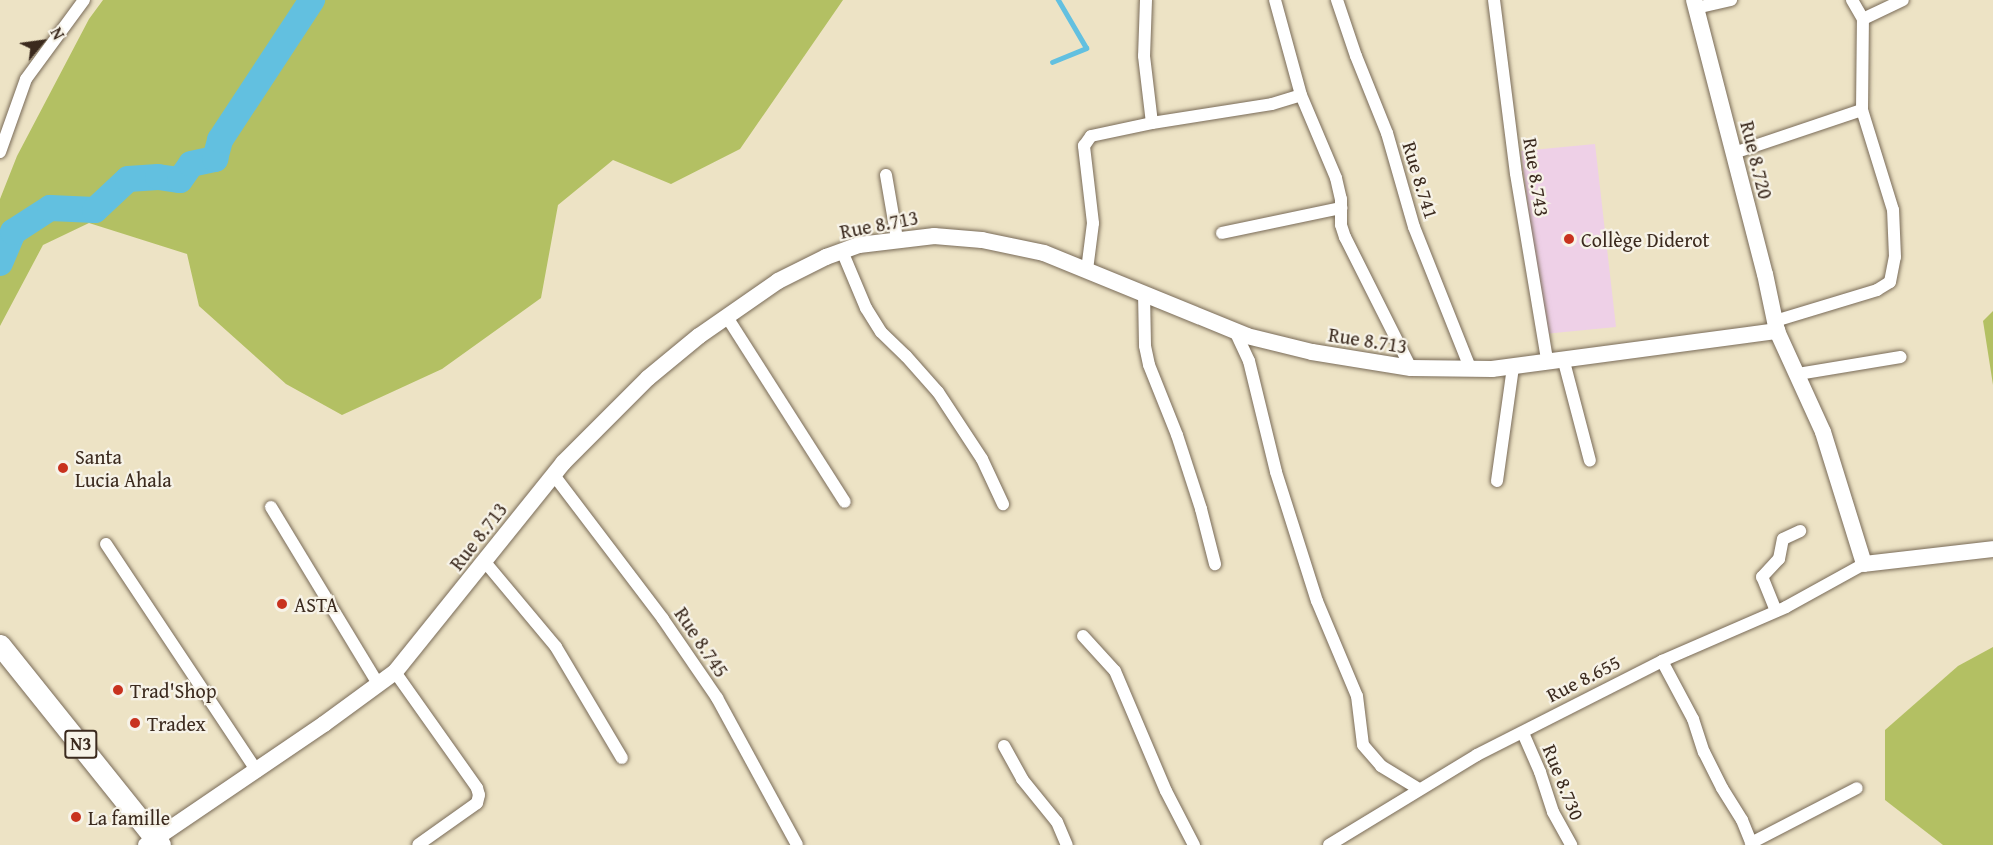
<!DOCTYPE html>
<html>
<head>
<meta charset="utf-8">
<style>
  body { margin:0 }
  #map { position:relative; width:1993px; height:845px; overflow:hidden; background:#ede3c5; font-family:"Gentium Book Plus",serif }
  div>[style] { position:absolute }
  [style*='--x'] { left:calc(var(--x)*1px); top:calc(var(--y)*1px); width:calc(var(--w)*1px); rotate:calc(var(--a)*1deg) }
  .built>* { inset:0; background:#eed0e7 }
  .green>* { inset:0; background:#b3c063 }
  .stream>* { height:4.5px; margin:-2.25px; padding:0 2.25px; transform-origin:2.25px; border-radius:2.25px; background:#62c0e0 }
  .river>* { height:26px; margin:-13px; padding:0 13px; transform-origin:13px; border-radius:13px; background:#62c0e0 }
  .roads { filter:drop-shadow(0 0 2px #796b58) drop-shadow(0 0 2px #796b58) }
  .street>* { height:12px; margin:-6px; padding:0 6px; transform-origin:6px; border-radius:6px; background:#fff }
  .secondary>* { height:16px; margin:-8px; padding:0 8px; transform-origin:8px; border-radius:8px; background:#fff }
  .highway>* { height:21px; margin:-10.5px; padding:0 10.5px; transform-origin:10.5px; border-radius:10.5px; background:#fff }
  .dots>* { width:16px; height:16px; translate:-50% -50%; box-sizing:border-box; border:3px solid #f7f3e8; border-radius:50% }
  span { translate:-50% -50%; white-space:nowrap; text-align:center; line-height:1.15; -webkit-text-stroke:4.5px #f7f3e8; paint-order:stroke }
  .shield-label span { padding:2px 4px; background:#f7f3e8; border:2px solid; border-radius:4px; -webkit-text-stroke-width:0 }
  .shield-label { font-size:18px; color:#3b2a1e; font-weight:700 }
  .street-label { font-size:20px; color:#3b2a1e }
  .poi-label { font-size:20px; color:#3b2a1e }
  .left { translate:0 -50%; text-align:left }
  .north { position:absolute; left:12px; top:12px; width:60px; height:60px; -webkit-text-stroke:4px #f7f3e8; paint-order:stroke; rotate:61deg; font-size:16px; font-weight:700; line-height:24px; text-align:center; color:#3b2a1e }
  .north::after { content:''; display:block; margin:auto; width:21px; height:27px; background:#3b2a1e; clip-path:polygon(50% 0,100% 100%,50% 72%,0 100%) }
</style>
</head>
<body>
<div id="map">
  <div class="built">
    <div style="clip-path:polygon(1595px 144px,1616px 327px,1544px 334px,1521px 151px)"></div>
  </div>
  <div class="green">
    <div style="clip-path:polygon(103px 0,843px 0,740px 149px,671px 184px,613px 160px,558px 205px,541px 298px,442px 369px,342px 415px,286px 384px,199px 306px,187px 254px,89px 223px,43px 245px,0 326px,0 199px,17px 156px,89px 19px)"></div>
    <div style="clip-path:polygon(1993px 311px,1993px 385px,1983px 321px)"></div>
    <div style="clip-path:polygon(1993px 647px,1993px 845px,1943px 845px,1885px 800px,1885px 730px,1958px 666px)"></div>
  </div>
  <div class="stream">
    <div style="--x:1052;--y:62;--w:37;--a:-22"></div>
    <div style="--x:1086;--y:48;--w:56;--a:-120.3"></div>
  </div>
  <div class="river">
    <div style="--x:0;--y:263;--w:34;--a:-67"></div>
    <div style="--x:13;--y:232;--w:44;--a:-33"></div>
    <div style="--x:50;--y:208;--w:45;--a:2.5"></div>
    <div style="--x:95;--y:210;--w:45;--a:-43.2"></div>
    <div style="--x:128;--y:179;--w:30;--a:-4"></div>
    <div style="--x:158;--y:177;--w:22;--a:8"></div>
    <div style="--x:180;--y:180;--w:19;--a:-55"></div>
    <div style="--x:191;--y:164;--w:25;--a:-12"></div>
    <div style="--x:215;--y:159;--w:20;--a:-75"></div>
    <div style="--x:220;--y:140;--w:168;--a:-56.7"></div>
  </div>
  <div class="roads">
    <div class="street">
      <div style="--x:1146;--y:0;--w:56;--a:92"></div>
      <div style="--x:1144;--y:56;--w:67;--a:83.2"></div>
      <div style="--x:1275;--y:0;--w:98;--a:74.7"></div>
      <div style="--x:1301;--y:95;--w:90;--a:67.1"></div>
      <div style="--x:1336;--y:178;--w:22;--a:77"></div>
      <div style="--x:1341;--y:199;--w:26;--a:90"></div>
      <div style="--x:1341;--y:225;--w:13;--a:72"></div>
      <div style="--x:1345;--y:237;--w:147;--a:63.3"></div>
      <div style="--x:1337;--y:0;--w:59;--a:71.3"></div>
      <div style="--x:1356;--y:56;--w:83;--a:68.1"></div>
      <div style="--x:1387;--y:133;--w:98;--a:74"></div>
      <div style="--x:1414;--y:227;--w:154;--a:68.3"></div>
      <div style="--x:1494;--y:0;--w:175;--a:82.8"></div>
      <div style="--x:1516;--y:174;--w:189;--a:80.5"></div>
      <div style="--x:1696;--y:8;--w:36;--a:-13"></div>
      <div style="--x:1863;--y:19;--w:44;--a:-25.4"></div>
      <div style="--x:0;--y:152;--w:77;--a:-70.4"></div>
      <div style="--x:26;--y:79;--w:98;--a:-53.7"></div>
      <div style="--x:1734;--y:153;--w:135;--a:-18.6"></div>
      <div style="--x:1862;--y:110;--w:91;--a:-89.4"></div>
      <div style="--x:1863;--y:19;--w:22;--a:-120"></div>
      <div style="--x:886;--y:175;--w:65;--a:80.2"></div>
      <div style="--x:1222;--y:233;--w:122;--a:-11.9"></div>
      <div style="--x:842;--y:251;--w:62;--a:67.2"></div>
      <div style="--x:866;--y:308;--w:28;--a:58"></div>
      <div style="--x:881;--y:332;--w:35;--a:44"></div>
      <div style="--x:906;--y:356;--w:48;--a:48.4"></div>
      <div style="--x:938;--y:392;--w:80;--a:56.7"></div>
      <div style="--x:982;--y:459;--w:50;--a:65"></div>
      <div style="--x:1087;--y:270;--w:47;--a:-82.7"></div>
      <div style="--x:1093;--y:223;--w:78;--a:-96.7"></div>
      <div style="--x:1084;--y:146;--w:12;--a:-55"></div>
      <div style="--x:1091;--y:136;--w:62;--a:-12"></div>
      <div style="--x:1152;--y:123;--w:121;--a:-9"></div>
      <div style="--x:1272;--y:104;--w:30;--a:-17"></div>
      <div style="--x:1144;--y:293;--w:53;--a:88.9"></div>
      <div style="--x:1145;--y:346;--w:19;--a:78"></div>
      <div style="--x:1149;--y:365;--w:75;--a:68.2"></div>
      <div style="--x:1177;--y:435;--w:78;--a:72"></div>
      <div style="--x:1201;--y:509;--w:57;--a:75.7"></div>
      <div style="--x:727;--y:317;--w:219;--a:57.5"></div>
      <div style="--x:1775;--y:321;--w:107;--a:-16.9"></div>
      <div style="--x:1877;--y:290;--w:15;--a:-32"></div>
      <div style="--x:1890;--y:282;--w:25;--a:-79"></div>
      <div style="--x:1895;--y:257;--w:47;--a:-92.4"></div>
      <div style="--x:1893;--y:210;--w:105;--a:-107.2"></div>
      <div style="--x:1235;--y:331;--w:33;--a:65"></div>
      <div style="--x:1249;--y:361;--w:114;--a:76.3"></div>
      <div style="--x:1276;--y:472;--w:135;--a:72.4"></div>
      <div style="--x:1317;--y:601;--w:103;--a:67.2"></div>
      <div style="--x:1357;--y:696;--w:49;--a:83"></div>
      <div style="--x:1363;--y:745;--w:28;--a:49"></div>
      <div style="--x:1381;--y:766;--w:44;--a:31.2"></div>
      <div style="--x:1563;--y:358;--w:106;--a:75.3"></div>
      <div style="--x:1798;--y:374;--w:104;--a:-9.4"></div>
      <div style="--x:553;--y:474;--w:182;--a:52.8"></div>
      <div style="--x:663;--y:619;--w:96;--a:55.6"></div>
      <div style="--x:717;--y:698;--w:167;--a:61.4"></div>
      <div style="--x:1497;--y:481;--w:115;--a:-82"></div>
      <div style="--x:271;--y:507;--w:208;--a:58.8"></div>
      <div style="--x:106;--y:544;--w:273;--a:56.4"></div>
      <div style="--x:485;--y:562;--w:111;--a:50.1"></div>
      <div style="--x:556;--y:647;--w:129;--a:59.3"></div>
      <div style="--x:1776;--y:611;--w:37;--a:-112"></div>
      <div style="--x:1762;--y:577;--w:25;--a:-47"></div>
      <div style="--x:1779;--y:559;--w:20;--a:-79"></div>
      <div style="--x:1783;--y:539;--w:19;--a:-25"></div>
      <div style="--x:1083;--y:636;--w:47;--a:47.6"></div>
      <div style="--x:1115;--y:671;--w:130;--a:67"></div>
      <div style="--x:1166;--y:791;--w:61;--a:62.6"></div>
      <div style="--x:1662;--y:661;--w:66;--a:61.9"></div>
      <div style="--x:1693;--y:719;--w:35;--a:72"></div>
      <div style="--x:1704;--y:752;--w:40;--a:63.4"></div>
      <div style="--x:1722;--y:788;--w:38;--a:58"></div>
      <div style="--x:1742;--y:820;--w:27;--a:68"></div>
      <div style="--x:395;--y:672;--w:142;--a:54.7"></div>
      <div style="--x:477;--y:788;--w:7;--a:74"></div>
      <div style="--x:479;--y:795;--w:8;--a:104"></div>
      <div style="--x:477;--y:803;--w:72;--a:144.6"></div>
      <div style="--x:1523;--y:733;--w:43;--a:66.4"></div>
      <div style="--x:1540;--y:772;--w:42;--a:72"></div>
      <div style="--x:1553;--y:812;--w:38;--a:61"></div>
      <div style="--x:1004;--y:746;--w:38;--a:61"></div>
      <div style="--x:1022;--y:779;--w:55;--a:50.9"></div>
      <div style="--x:1057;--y:822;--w:25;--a:67"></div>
      <div style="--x:1751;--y:843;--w:119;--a:-27.4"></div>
      <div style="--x:1329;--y:845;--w:173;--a:-31.3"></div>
      <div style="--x:1477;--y:755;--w:208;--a:-26.9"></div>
      <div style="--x:1662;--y:661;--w:135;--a:-23.5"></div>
      <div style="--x:1786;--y:607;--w:89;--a:-28.9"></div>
    </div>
    <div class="secondary">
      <div style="--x:1694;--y:0;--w:283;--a:75.5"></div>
      <div style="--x:1765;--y:274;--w:58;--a:78.1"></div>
      <div style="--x:1777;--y:331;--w:111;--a:65.5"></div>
      <div style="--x:1823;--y:432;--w:138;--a:72.7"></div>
      <div style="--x:1864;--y:564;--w:130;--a:-6.6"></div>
      <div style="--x:146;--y:845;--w:215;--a:-34.2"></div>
      <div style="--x:324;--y:724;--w:88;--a:-36.2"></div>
      <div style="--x:395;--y:672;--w:268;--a:-51.2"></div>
      <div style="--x:563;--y:463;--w:120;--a:-45"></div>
      <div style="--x:648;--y:378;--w:66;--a:-39.5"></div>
      <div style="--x:699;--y:336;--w:96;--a:-34.8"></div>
      <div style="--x:778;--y:281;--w:54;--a:-26.6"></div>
      <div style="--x:826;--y:257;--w:35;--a:-20"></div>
      <div style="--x:859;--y:245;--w:76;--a:-6.8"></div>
      <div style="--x:934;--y:236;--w:48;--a:4.8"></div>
      <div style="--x:982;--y:240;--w:63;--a:11.8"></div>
      <div style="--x:1044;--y:253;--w:219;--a:22.2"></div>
      <div style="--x:1247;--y:336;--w:67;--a:13.8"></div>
      <div style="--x:1312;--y:352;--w:100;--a:9.2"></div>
      <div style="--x:1411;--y:368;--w:81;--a:0.7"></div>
      <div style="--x:1492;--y:369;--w:288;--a:-7.6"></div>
    </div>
    <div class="highway">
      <div style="--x:0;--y:645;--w:256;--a:51.3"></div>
    </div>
  </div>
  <div class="dots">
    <div style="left:1569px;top:239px;background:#c8321e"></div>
    <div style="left:63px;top:468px;background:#c8321e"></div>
    <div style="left:282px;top:604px;background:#c8321e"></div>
    <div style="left:118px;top:690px;background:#c8321e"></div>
    <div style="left:135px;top:723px;background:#c8321e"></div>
    <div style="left:76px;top:817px;background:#c8321e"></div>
  </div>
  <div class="shield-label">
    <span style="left:81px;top:744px">N3</span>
  </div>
  <div class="street-label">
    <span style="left:1757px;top:160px;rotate:76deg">Rue 8.720</span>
    <span style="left:1537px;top:177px;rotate:81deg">Rue 8.743</span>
    <span style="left:1421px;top:180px;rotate:73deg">Rue 8.741</span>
    <span style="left:879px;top:224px;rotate:-11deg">Rue 8.713</span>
    <span style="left:1368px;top:340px;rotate:9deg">Rue 8.713</span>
    <span style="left:478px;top:536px;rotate:-52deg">Rue 8.713</span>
    <span style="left:702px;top:642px;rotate:56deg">Rue 8.745</span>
    <span style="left:1583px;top:678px;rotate:-27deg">Rue 8.655</span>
    <span style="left:1564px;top:782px;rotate:68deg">Rue 8.730</span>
  </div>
  <div class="poi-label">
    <span class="left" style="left:1581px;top:239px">Collège Diderot</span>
    <span class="left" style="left:75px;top:468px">Santa<br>Lucia Ahala</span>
    <span class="left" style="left:294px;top:604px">ASTA</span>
    <span class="left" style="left:130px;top:690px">Trad'Shop</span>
    <span class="left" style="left:147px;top:723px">Tradex</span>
    <span class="left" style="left:88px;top:817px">La famille</span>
  </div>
  <div class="north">N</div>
</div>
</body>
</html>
